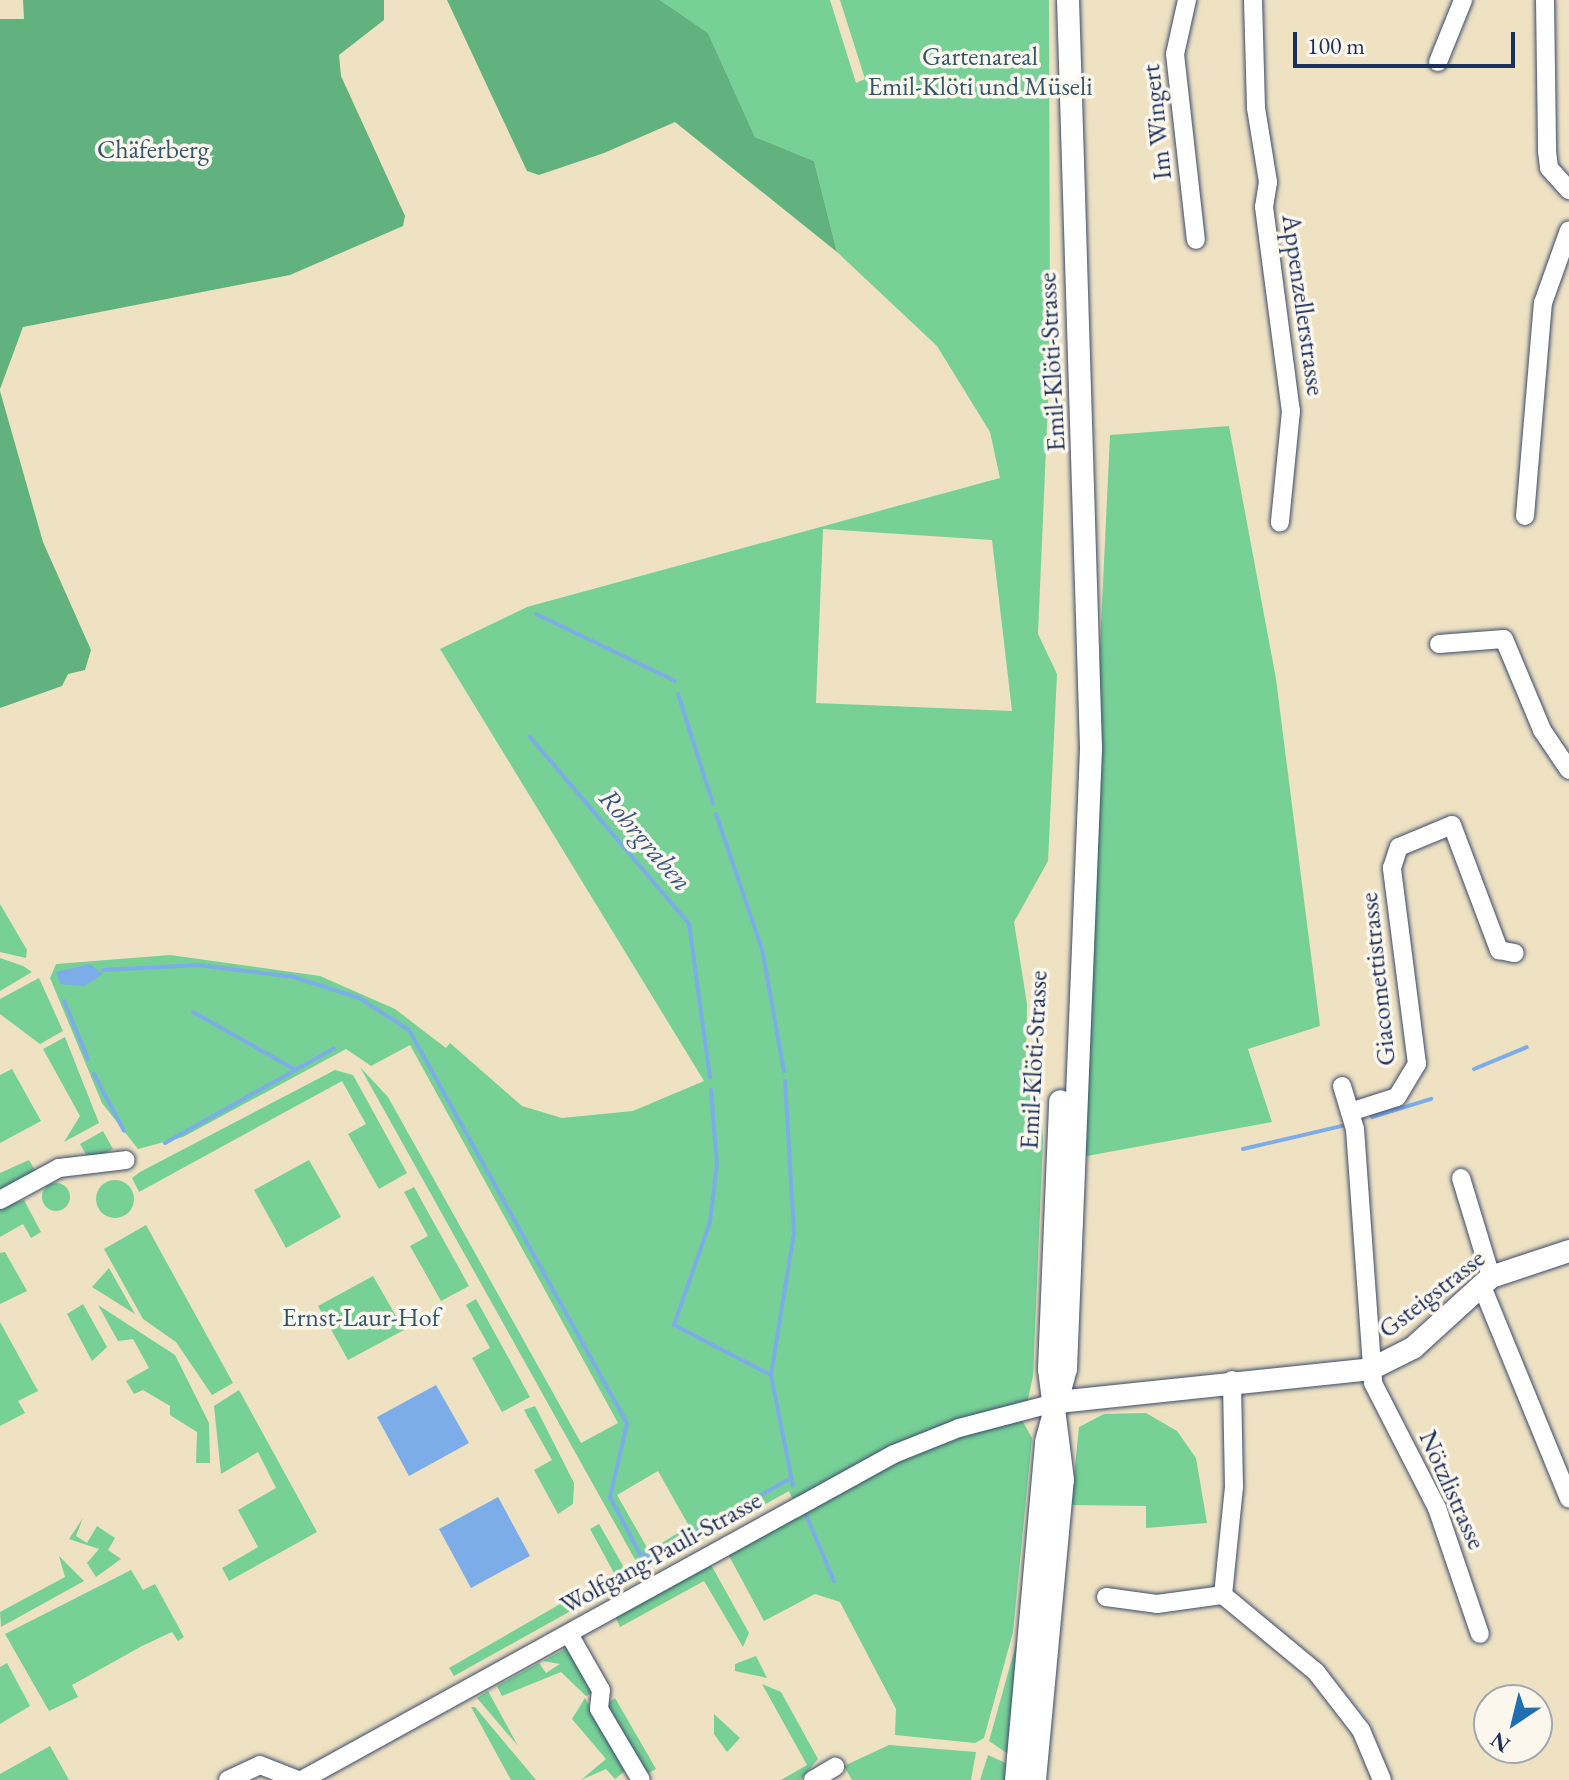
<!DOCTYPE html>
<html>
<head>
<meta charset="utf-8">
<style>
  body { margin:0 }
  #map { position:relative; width:1569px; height:1780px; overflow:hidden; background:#eee2c3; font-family:"EB Garamond",serif }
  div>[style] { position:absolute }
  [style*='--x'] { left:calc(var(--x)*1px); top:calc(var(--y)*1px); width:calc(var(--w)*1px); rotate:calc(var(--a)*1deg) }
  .green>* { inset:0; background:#77d096 }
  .round { border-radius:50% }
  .forest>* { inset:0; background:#61b27f }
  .water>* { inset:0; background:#7dade8 }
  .stream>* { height:4px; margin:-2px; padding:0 2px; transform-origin:2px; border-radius:2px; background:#7dade8 }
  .roads { filter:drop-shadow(0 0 2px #3b4a6d) drop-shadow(0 0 2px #3b4a6d) }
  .minor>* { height:18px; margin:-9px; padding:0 9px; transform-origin:9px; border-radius:9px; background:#fff }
  .tertiary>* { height:22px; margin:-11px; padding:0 11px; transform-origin:11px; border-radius:11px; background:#fff }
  span { translate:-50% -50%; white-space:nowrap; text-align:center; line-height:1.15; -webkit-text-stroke:7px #fbf7ec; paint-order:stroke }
  .park-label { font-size:26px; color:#32576c }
  .street-label { font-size:26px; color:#1b2f5e }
  .water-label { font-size:28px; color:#385587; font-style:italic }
  .north { position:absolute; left:1473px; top:1684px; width:80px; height:80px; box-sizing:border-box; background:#fbf7ec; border:2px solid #a1a7b3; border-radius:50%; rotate:215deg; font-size:22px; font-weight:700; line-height:32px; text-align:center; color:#1b2f5e }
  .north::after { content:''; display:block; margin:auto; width:28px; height:36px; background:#1f6fb2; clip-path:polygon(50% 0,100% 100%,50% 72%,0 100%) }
  .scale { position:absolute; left:1293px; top:32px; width:222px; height:36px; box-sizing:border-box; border:4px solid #1b2f5e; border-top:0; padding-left:10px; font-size:24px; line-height:28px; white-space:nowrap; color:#1b2f5e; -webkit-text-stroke:6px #fbf7ec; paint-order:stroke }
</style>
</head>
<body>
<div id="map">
  <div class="green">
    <div style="clip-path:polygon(evenodd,660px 0,830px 0,856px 83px,865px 79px,840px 0,1049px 0,1050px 355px,1038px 634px,1057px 674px,1048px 861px,1014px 922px,1027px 1004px,1026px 1066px,1041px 1103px,1043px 1141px,1033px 1376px,1023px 1422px,1032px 1438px,1013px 1632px,984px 1738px,975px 1743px,895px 1735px,896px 1709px,840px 1602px,815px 1594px,764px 1621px,728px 1554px,799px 1515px,789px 1491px,642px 1572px,360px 1067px,388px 1097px,581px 1443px,618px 1423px,410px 1045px,371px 1066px,346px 1049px,183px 1137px,138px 1149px,102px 1103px,50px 978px,56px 964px,170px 955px,320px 976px,395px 1009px,446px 1048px,450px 1043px,522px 1106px,562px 1118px,633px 1111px,704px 1081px,440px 649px,527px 607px,1000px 478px,990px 432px,937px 346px,837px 252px,814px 161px,755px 137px,708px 33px,660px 0,823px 529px,992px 540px,1012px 711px,816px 703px,823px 529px,660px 0,658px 1471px,689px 1526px,649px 1551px,617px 1495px,658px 1471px)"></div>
    <div style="clip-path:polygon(1229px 426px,1276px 679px,1320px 1026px,1248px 1049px,1272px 1122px,1076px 1158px,1110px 435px)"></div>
    <div style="clip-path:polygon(0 904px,27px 950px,26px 958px,0 952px)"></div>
    <div style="clip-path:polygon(0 958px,23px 966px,32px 972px,0 991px)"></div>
    <div style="clip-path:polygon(39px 978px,63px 1031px,40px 1044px,0 1014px,0 999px)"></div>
    <div style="clip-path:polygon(65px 1037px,99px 1123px,64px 1142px,80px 1116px,43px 1049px)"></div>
    <div style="clip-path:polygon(12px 1069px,41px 1121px,0 1143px,0 1075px)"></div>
    <div style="clip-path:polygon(335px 1070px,353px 1075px,407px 1173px,379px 1189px,348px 1134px,366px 1124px,342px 1081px,139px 1192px,132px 1178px,140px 1172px)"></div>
    <div style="clip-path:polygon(103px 1131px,113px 1149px,90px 1161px,80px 1144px)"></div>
    <div style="clip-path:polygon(29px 1160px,36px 1172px,0 1191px,0 1173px)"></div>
    <div style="clip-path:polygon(309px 1160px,341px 1217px,286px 1248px,254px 1190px)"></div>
    <div class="round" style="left:96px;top:1180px;width:38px;height:38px"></div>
    <div class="round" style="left:42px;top:1183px;width:28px;height:28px"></div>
    <div style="clip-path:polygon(414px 1187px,469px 1286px,441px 1301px,410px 1246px,428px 1236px,404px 1192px)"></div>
    <div style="clip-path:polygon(24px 1200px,41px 1232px,31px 1238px,23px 1224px,0 1237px,0 1207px)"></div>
    <div style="clip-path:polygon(146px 1225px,233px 1383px,212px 1395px,176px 1342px,143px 1319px,104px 1249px)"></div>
    <div style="clip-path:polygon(5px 1252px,27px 1291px,0 1304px,0 1253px)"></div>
    <div style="clip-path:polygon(109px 1268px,135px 1314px,92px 1287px)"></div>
    <div style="clip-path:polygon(373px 1276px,404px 1330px,348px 1360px,318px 1306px)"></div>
    <div style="clip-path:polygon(476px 1299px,530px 1397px,502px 1412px,472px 1358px,490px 1348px,466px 1305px)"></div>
    <div style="clip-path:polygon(83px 1304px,107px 1347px,92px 1361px,67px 1314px)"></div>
    <div style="clip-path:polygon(98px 1305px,175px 1355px,209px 1423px,210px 1463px,196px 1463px,197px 1432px,170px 1415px,170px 1406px,143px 1390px,134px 1394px,126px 1381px,149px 1368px,133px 1339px,118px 1341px)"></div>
    <div style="clip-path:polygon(0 1322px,38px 1391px,18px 1401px,25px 1413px,0 1426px)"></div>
    <div style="clip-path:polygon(239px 1390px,317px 1532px,229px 1581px,222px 1568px,258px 1547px,238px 1510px,276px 1488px,258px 1452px,221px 1474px,214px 1406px)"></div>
    <div style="clip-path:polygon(535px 1406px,574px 1483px,573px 1504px,558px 1514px,534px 1470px,552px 1460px,524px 1410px)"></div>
    <div style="clip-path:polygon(1146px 1413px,1177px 1431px,1196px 1458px,1207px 1523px,1146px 1528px,1146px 1506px,1071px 1505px,1079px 1427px,1104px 1414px)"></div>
    <div style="clip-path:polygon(83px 1518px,76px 1536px,87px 1543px,97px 1526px,115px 1538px,108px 1550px,121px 1559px,96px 1577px,87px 1563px,99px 1549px,69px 1539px)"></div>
    <div style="clip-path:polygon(599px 1524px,630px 1578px,454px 1676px,449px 1668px,614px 1573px,590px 1529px)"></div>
    <div style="clip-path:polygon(59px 1556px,84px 1581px,1px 1627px,0 1612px,65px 1577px)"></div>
    <div style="clip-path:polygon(710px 1563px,749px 1633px,743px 1647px,704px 1581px,620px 1627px,615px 1616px)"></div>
    <div style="clip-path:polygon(131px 1570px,143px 1590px,155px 1584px,184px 1637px,178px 1641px,172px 1632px,142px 1646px,72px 1685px,78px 1697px,49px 1711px,5px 1634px)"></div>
    <div style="clip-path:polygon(1024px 1616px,1011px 1756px,989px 1741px)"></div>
    <div style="clip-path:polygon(567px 1648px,592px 1693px,586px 1696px,561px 1672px,502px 1696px,497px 1686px,539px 1663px,546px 1673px,560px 1664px,543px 1661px)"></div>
    <div style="clip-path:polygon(756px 1656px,767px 1678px,735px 1671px,735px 1664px)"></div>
    <div style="clip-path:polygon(7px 1663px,30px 1706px,0 1724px,0 1667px)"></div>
    <div style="clip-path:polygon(762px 1684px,781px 1692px,818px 1759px,800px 1780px,781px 1780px,807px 1765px)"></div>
    <div style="clip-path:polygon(488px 1691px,518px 1746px,477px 1698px)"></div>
    <div style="clip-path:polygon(585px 1698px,625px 1771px,615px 1779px,606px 1769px,581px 1780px,606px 1759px,572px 1719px)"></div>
    <div style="clip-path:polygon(615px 1698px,656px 1769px,643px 1776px,604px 1706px)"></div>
    <div style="clip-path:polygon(471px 1707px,475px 1707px,536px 1780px,511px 1780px)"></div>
    <div style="clip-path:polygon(714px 1714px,740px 1738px,727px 1752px,714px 1734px)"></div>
    <div style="clip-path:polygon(889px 1745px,976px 1752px,971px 1780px,852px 1780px,844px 1766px)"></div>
    <div style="clip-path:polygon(50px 1746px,69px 1780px,0 1780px,0 1774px)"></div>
    <div style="clip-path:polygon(988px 1755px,1010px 1765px,1009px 1780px,980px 1780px)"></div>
  </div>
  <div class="forest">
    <div style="clip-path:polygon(23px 0,384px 0,384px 20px,339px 55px,341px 76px,405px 216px,403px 226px,290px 275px,23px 327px,0 389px,0 19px,24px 19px)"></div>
    <div style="clip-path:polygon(447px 0,660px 0,708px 33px,755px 137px,814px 161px,837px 252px,675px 122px,604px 153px,539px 175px,527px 171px)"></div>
    <div style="clip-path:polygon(0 391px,43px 542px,91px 650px,85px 670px,68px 674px,62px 686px,0 708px)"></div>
  </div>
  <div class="water">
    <div style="clip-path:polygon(90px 964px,103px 974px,85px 986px,60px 984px,56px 972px)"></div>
    <div style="clip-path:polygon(436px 1385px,469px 1443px,409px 1476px,377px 1417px)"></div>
    <div style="clip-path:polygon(498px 1497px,530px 1556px,471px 1588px,439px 1529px)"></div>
  </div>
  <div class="stream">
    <div style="--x:536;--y:614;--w:154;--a:25.7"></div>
    <div style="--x:678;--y:694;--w:115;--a:72.3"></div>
    <div style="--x:530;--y:737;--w:245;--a:49.6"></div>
    <div style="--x:689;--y:924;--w:155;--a:82.2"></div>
    <div style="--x:716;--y:814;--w:143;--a:71.2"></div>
    <div style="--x:762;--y:949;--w:124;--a:79.8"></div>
    <div style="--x:103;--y:970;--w:95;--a:-3"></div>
    <div style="--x:198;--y:965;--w:97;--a:7.1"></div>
    <div style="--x:294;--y:977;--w:68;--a:17.9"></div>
    <div style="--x:359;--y:998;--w:59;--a:32.6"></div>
    <div style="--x:409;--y:1030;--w:450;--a:61"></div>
    <div style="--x:627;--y:1424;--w:75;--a:103.1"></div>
    <div style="--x:610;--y:1497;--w:64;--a:62.2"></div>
    <div style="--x:640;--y:1554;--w:12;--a:14"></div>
    <div style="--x:652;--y:1557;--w:160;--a:-29.6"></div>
    <div style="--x:64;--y:1001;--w:63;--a:67.5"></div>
    <div style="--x:193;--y:1012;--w:118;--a:29.4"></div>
    <div style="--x:1474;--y:1069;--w:57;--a:-22.5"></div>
    <div style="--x:94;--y:1074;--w:64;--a:62.2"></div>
    <div style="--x:785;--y:1081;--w:152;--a:86.6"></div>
    <div style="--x:794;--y:1233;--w:144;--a:99.2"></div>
    <div style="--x:771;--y:1375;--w:113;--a:78.8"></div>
    <div style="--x:711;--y:1090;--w:74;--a:85.4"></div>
    <div style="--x:717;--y:1164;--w:58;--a:96.9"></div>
    <div style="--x:710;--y:1222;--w:109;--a:109.3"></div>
    <div style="--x:674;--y:1325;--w:109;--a:27.3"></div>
    <div style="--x:1372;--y:1117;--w:62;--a:-17"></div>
    <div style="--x:165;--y:1143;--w:193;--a:-29.2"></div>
    <div style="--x:1243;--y:1149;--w:102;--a:-13.1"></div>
    <div style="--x:806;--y:1515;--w:72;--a:67"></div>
  </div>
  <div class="roads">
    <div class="minor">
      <div style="--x:1187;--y:0;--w:55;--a:102.5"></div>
      <div style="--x:1175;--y:54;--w:187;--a:83.6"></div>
      <div style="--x:1253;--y:0;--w:108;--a:88.4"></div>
      <div style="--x:1256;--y:108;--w:75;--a:80.8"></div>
      <div style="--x:1268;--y:182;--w:25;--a:99"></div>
      <div style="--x:1264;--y:207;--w:206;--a:82.5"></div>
      <div style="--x:1291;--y:411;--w:112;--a:95.7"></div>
      <div style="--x:1545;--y:0;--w:151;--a:89.2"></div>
      <div style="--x:1547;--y:151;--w:17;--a:83"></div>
      <div style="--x:1549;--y:168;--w:30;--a:48"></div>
      <div style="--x:1438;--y:62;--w:67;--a:-68"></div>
      <div style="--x:1525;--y:516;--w:214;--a:-85.2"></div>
      <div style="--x:1543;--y:303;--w:77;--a:-70.4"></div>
      <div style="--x:1439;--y:644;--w:65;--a:-4.4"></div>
      <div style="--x:1504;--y:639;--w:99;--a:67.3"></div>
      <div style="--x:1542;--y:730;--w:48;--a:56"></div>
      <div style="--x:1342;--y:1086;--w:45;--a:73.2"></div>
      <div style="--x:1355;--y:1129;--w:255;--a:85.9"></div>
      <div style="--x:1373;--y:1383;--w:140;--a:62.9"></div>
      <div style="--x:1437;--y:1508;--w:133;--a:71.2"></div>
      <div style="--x:1350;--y:1112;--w:49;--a:-17.7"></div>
      <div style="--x:1397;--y:1097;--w:39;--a:-59"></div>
      <div style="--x:1417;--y:1064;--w:198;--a:-97.3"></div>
      <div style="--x:1392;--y:868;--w:22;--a:-72"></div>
      <div style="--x:1399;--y:847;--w:57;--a:-22.5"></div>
      <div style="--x:1452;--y:825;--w:134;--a:69.4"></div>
      <div style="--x:1499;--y:950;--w:16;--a:11"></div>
      <div style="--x:1461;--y:1178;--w:103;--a:73.1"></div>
      <div style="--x:0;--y:1200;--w:67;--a:-28.5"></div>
      <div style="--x:59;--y:1168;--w:67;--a:-6.8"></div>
      <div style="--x:1481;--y:1284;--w:232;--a:67.7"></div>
      <div style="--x:1223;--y:1595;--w:121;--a:39.6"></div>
      <div style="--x:1316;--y:1672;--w:73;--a:52.2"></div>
      <div style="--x:1361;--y:1730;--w:54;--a:67.2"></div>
      <div style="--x:1223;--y:1595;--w:109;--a:-84.2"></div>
      <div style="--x:1234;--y:1487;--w:107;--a:-91.1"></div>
      <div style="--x:1106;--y:1597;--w:51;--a:7.8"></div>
      <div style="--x:1157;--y:1604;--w:67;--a:-7.8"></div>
      <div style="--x:569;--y:1634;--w:64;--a:60.3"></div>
      <div style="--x:601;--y:1690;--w:19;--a:96"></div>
      <div style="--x:599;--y:1709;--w:82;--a:59.4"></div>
      <div style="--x:228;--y:1780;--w:35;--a:-25"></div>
      <div style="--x:260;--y:1765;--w:41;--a:21.5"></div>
      <div style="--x:302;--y:1780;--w:676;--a:-28.84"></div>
      <div style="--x:894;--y:1454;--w:70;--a:-21.8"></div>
      <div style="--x:959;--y:1428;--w:102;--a:-14.7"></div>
      <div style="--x:813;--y:1780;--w:26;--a:-31"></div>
    </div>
    <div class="tertiary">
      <div style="--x:1058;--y:1402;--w:315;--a:-6"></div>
      <div style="--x:1371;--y:1369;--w:47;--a:-26.6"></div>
      <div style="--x:1413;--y:1348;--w:105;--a:-42.3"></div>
      <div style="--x:1491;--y:1277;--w:82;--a:-18.4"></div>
      <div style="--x:1016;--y:1780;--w:339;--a:-84.9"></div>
      <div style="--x:1046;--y:1442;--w:76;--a:-74.7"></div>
      <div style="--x:1066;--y:1369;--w:622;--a:-87.69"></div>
      <div style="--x:1091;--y:748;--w:748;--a:-91.76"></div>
      <div style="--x:1035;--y:1780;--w:301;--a:-84.7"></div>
      <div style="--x:1063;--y:1480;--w:112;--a:-97.2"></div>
      <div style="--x:1049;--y:1369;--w:268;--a:-87.6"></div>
    </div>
  </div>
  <div class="park-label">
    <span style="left:980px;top:72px">Gartenareal<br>Emil-Klöti und Müseli</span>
    <span style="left:153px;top:150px">Chäferberg</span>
    <span style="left:361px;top:1318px">Ernst-Laur-Hof</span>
  </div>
  <div class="street-label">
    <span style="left:1157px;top:122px;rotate:-96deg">Im Wingert</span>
    <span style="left:1303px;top:305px;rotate:82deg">Appenzellerstrasse</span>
    <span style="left:1052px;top:362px;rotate:-93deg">Emil-Klöti-Strasse</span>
    <span style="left:1378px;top:979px;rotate:-96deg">Giacomettistrasse</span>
    <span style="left:1034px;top:1060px;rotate:-87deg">Emil-Klöti-Strasse</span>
    <span style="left:1432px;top:1294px;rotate:-38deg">Gsteigstrasse</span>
    <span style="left:1452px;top:1490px;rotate:66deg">Nötzlistrasse</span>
    <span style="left:661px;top:1553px;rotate:-29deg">Wolfgang-Pauli-Strasse</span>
  </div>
  <div class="water-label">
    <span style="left:646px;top:839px;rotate:49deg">Rohrgraben</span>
  </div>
  <div class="north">N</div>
  <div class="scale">100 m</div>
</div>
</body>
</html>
